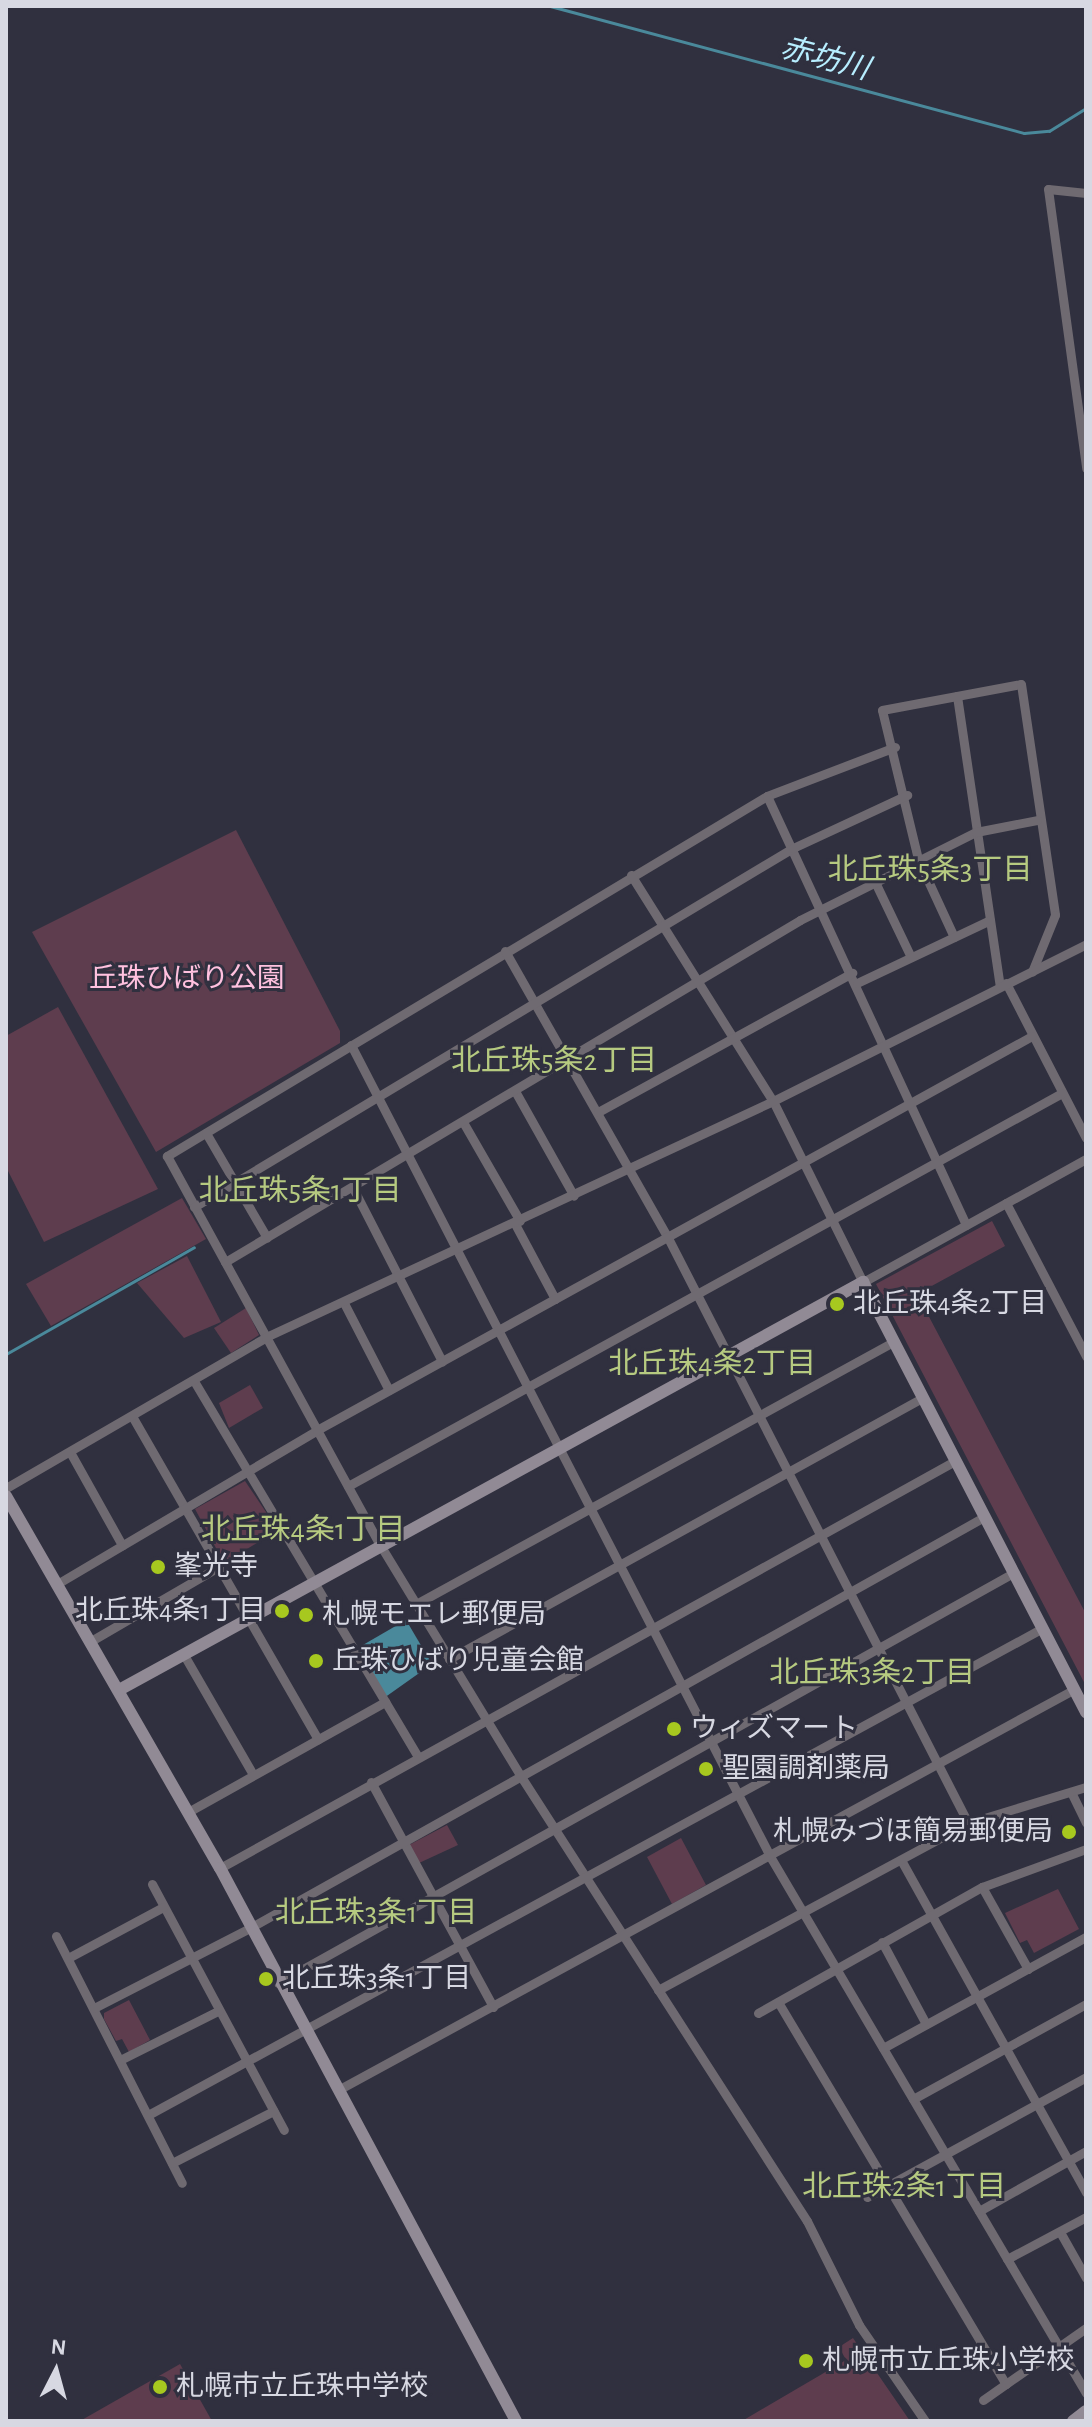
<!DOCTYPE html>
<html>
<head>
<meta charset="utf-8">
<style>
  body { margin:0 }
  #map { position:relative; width:1092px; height:2427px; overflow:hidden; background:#30303f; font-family:"Alegreya Sans","Noto Sans JP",sans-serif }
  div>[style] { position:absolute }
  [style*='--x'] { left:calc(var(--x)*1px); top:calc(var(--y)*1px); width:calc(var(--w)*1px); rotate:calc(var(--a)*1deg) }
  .green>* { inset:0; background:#5e3d4e }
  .water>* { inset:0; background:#4a899b }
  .stream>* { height:3px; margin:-1.5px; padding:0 1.5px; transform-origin:1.5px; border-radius:1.5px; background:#4a899b }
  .street>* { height:9px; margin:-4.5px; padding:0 4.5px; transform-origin:4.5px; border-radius:4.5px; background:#6f6a71 }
  .secondary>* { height:12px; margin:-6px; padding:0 6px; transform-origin:6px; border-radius:6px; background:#918a95 }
  .dots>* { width:22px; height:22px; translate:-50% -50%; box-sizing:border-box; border:4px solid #30303f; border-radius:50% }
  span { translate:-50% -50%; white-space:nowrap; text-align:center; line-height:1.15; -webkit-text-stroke:6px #30303f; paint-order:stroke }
  .park-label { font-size:28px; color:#ffc1df }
  .poi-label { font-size:28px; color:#d7d8e2 }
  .left { translate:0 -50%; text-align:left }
  .right { translate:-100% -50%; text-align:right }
  .water-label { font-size:30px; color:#b7eeff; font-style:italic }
  .neighbourhood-label { font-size:30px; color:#b6ca80 }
  .frame { position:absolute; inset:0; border:8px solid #d7d8e2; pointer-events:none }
  .north { position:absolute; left:16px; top:2331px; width:80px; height:80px; -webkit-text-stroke:6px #30303f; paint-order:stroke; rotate:6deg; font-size:22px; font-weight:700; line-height:32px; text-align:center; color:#d7d8e2 }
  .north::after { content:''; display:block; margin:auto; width:28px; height:36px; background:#d7d8e2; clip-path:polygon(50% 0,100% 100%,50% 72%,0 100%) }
</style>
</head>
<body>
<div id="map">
  <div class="green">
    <div style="clip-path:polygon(236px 830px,340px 1031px,340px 1043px,156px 1152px,32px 932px)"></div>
    <div style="clip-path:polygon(58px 1007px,158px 1189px,44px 1242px,6px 1167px,6px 1036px)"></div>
    <div style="clip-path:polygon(182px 1198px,206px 1239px,51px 1326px,26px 1284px)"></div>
    <div style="clip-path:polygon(992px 1221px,1005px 1246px,917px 1294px,1086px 1614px,1086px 1686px,876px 1284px)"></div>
    <div style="clip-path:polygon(187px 1256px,221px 1322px,184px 1338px,137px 1283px)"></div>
    <div style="clip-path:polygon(246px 1308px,259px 1335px,231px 1353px,214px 1328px)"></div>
    <div style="clip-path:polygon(250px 1385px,263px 1408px,229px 1428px,219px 1403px)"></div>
    <div style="clip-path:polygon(245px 1481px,278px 1530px,224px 1563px,195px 1509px)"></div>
    <div style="clip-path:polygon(447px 1825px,458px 1845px,419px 1863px,409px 1845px)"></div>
    <div style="clip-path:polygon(681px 1838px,706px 1885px,672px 1904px,647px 1857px)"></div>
    <div style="clip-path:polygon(1058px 1889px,1079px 1929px,1034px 1953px,1027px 1940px,1020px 1943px,1005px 1913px)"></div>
    <div style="clip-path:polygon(129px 2000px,150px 2040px,129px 2052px,122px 2039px,116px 2041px,104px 2019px,104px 2013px)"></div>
    <div style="clip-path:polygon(853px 2338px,910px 2421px,742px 2421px,846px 2360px,839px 2347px)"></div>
    <div style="clip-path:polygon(180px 2364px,212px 2421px,80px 2421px)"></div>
  </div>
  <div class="water">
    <div style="clip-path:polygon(406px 1620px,432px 1664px,384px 1698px,356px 1649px)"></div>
  </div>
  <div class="stream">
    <div style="--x:550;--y:6;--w:491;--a:15"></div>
    <div style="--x:1024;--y:133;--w:25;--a:-5"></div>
    <div style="--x:1049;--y:131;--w:44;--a:-31.9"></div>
    <div style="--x:6;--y:1354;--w:216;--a:-29.6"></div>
  </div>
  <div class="street">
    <div style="--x:1086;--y:193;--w:38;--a:-174"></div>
    <div style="--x:1048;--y:189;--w:282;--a:82.2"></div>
    <div style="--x:957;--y:696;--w:293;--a:81.6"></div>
    <div style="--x:895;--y:747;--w:137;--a:159.1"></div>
    <div style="--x:767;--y:796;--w:700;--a:149.04"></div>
    <div style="--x:167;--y:1156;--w:447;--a:61.3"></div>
    <div style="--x:382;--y:1548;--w:266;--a:58.7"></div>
    <div style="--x:520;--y:1775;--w:530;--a:57.24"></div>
    <div style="--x:807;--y:2221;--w:116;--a:63.4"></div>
    <div style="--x:859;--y:2325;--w:116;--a:55.5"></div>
    <div style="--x:767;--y:796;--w:473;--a:65.1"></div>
    <div style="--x:631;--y:875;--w:267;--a:57.9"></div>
    <div style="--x:773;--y:1101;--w:202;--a:63.6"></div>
    <div style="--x:863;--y:1282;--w:255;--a:-28.9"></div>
    <div style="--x:875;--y:882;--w:83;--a:64.4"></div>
    <div style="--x:954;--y:937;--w:86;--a:-114.8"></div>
    <div style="--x:918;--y:859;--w:153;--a:-103.6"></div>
    <div style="--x:882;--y:710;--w:141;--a:-10.6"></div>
    <div style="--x:1021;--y:684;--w:233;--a:81.6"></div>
    <div style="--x:1055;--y:915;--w:61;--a:112"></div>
    <div style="--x:505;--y:951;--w:328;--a:60.4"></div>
    <div style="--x:667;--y:1236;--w:660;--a:62.85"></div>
    <div style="--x:857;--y:983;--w:147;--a:-25.3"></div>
    <div style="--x:1006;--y:983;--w:174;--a:62.7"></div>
    <div style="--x:351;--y:1045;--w:915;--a:62.68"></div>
    <div style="--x:771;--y:1858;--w:621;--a:59.51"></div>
    <div style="--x:515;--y:1091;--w:120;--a:60.7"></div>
    <div style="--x:598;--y:1112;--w:290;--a:-28.7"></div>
    <div style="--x:463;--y:1122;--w:114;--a:60.1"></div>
    <div style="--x:206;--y:1133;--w:121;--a:59.8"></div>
    <div style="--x:353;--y:1188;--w:195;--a:62.8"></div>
    <div style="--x:1006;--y:1203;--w:173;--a:62.4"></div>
    <div style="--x:194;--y:1207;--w:698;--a:-30.94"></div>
    <div style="--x:793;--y:848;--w:126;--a:-24.9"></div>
    <div style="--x:515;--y:1224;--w:85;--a:61.9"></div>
    <div style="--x:225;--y:1262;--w:669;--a:-30.74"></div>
    <div style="--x:800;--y:920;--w:197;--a:-26.6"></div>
    <div style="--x:976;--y:832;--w:62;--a:-11.1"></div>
    <div style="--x:344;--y:1303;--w:98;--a:62.7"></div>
    <div style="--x:194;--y:1381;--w:438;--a:59.2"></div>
    <div style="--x:132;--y:1416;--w:373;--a:60.1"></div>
    <div style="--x:70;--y:1452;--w:107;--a:60.8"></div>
    <div style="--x:348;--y:1486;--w:815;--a:-28.83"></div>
    <div style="--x:6;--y:1488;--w:301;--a:-30.1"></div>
    <div style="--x:266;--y:1337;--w:559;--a:-24.96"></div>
    <div style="--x:773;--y:1101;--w:350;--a:-26.6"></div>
    <div style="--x:57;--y:1584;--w:302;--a:-30.6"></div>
    <div style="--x:317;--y:1430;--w:816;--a:-28.86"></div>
    <div style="--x:416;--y:1604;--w:544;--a:-28.78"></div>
    <div style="--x:91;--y:1641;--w:147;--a:-30.2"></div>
    <div style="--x:184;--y:1655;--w:136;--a:60"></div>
    <div style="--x:449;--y:1659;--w:540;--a:-28.89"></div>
    <div style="--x:371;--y:1782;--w:256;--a:61.5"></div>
    <div style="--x:1071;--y:1792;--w:34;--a:64"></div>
    <div style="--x:188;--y:1812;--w:226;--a:-29.2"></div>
    <div style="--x:901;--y:1860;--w:381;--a:60.9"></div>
    <div style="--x:220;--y:1868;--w:840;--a:-28.98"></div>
    <div style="--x:152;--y:1884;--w:279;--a:61.8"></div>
    <div style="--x:982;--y:1887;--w:94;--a:60.7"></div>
    <div style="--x:56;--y:1936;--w:277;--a:63"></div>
    <div style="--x:882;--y:1942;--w:93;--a:61.8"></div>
    <div style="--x:68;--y:1958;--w:108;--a:-28.2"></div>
    <div style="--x:278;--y:1983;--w:842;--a:-29.15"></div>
    <div style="--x:658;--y:1990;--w:352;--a:-28.3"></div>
    <div style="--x:968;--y:1823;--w:123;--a:-17"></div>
    <div style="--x:778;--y:2002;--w:445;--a:59.2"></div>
    <div style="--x:94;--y:2008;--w:173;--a:-27.2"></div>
    <div style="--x:248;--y:1929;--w:843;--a:-29.24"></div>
    <div style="--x:758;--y:2013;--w:257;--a:-29.4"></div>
    <div style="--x:982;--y:1887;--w:111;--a:-20.1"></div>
    <div style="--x:883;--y:2048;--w:231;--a:-28.7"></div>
    <div style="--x:120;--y:2060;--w:110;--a:-26.6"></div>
    <div style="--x:338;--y:2090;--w:837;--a:-28.56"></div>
    <div style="--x:913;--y:2099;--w:197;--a:-28.8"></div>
    <div style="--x:148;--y:2115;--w:1017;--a:-28.56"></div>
    <div style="--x:172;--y:2163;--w:114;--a:-27.2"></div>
    <div style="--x:867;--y:2197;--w:250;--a:-28.7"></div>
    <div style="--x:979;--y:2211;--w:123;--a:-29.3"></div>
    <div style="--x:1060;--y:2232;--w:53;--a:60.5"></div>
    <div style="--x:1007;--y:2259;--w:89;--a:-28"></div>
    <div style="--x:983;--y:2400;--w:126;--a:-35"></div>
  </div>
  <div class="secondary">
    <div style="--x:6;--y:1496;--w:429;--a:60.1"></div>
    <div style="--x:220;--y:1868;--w:627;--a:61.84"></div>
    <div style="--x:119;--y:1690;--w:849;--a:-28.74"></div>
    <div style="--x:863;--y:1282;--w:485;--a:62.6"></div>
    <div style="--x:1073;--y:2421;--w:16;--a:-38"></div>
  </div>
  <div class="dots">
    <div style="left:837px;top:1304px;background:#a7c81f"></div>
    <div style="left:158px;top:1567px;background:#a7c81f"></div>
    <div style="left:282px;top:1611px;background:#a7c81f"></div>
    <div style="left:306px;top:1615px;background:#a7c81f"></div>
    <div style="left:316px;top:1661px;background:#a7c81f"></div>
    <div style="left:674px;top:1729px;background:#a7c81f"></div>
    <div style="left:706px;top:1769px;background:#a7c81f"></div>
    <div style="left:1069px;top:1832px;background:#a7c81f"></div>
    <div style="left:266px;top:1979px;background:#a7c81f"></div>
    <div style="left:806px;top:2361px;background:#a7c81f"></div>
    <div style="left:160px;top:2387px;background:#a7c81f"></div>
  </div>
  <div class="park-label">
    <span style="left:187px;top:979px">丘珠ひばり公園</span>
  </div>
  <div class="poi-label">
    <span class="left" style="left:853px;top:1304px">北丘珠4条2丁目</span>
    <span class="left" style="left:174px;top:1567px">峯光寺</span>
    <span class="right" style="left:266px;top:1611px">北丘珠4条1丁目</span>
    <span class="left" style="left:322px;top:1615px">札幌モエレ郵便局</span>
    <span class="left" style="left:332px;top:1661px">丘珠ひばり児童会館</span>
    <span class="left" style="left:690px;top:1729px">ウィズマート</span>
    <span class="left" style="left:722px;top:1769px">聖園調剤薬局</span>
    <span class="right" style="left:1053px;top:1832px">札幌みづほ簡易郵便局</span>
    <span class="left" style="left:282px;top:1979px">北丘珠3条1丁目</span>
    <span class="left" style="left:822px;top:2361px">札幌市立丘珠小学校</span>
    <span class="left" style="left:176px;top:2387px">札幌市立丘珠中学校</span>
  </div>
  <div class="water-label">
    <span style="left:825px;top:59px;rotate:15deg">赤坊川</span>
  </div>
  <div class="neighbourhood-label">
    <span style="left:930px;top:870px">北丘珠5条3丁目</span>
    <span style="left:554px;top:1061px">北丘珠5条2丁目</span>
    <span style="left:300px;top:1191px">北丘珠5条1丁目</span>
    <span style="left:712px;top:1364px">北丘珠4条2丁目</span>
    <span style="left:303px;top:1530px">北丘珠4条1丁目</span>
    <span style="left:872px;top:1673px">北丘珠3条2丁目</span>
    <span style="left:376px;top:1913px">北丘珠3条1丁目</span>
    <span style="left:904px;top:2187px">北丘珠2条1丁目</span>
  </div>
  <div class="frame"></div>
  <div class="north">N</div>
</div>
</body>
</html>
